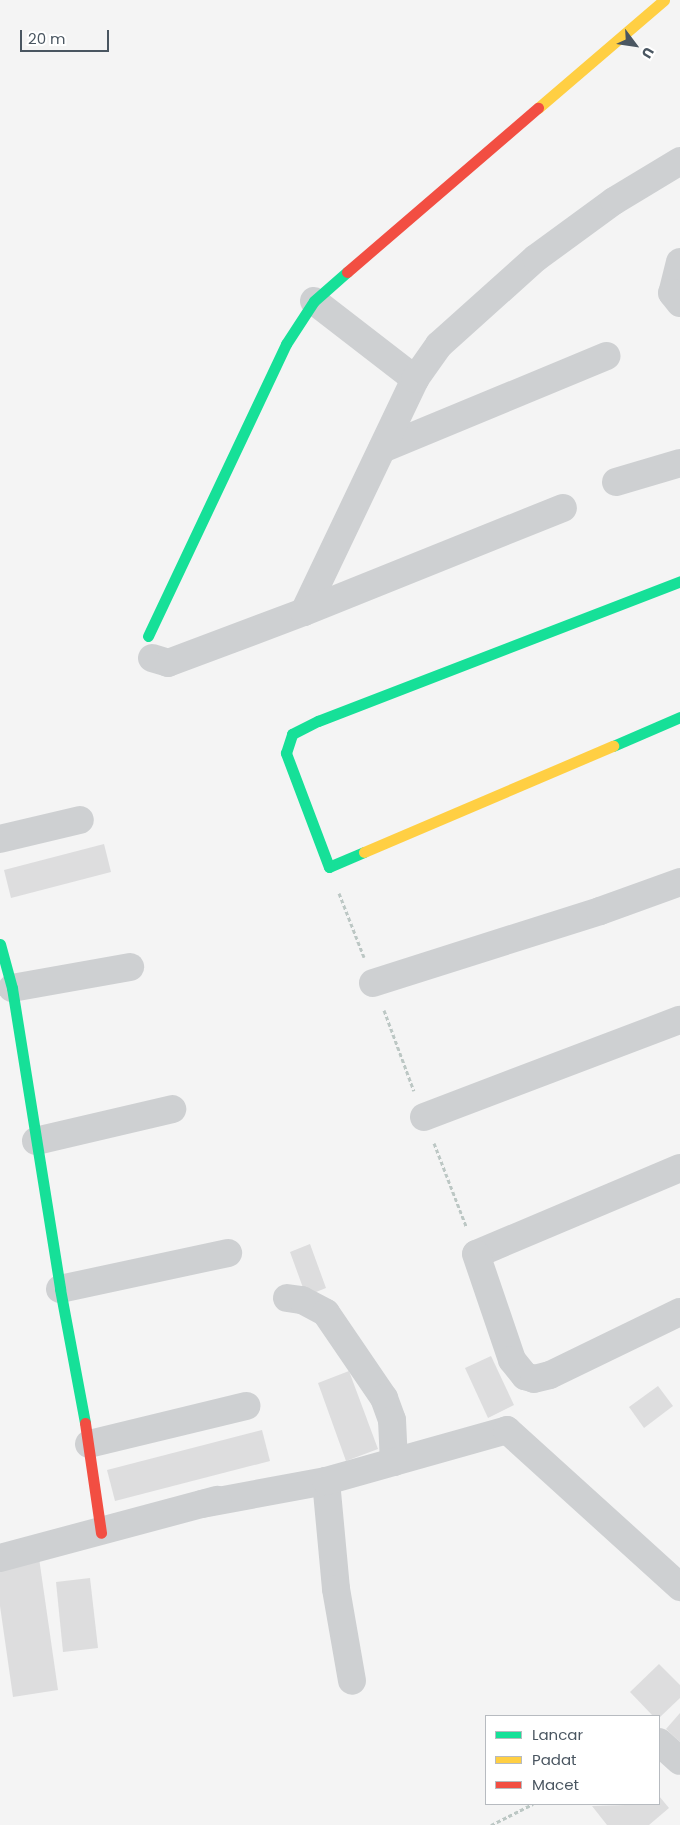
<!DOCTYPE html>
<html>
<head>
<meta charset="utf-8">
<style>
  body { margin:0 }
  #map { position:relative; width:680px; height:1825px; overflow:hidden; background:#f4f4f4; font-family:Poppins,sans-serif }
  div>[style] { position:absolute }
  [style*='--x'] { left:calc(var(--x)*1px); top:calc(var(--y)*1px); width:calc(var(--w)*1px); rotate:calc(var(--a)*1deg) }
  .building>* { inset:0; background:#ddddde }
  .path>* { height:3px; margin-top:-1.5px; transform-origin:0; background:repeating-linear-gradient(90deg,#bcc7c4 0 4px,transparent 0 6.5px) }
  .street>* { height:28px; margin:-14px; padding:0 14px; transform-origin:14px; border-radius:14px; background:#ced0d2 }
  .fast>* { height:11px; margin:-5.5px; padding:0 5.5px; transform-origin:5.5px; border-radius:5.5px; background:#16e098 }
  .slow>* { height:11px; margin:-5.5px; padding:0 5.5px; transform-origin:5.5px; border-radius:5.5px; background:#ffcf43 }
  .jam>* { height:11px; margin:-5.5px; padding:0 5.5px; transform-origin:5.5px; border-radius:5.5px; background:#f24e42 }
  span { translate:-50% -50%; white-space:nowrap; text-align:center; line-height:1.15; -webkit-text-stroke:4px #fff; paint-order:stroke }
  .legend { position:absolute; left:485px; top:1715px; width:175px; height:90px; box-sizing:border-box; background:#fff; border:1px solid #b7bbc0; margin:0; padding:6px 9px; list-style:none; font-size:15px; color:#4a5661 }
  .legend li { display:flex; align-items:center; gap:10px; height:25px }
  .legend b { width:25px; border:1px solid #b7bbc0 }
  .north { position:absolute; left:610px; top:20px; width:50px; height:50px; -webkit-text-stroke:4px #fff; paint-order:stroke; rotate:121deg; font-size:14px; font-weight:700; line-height:20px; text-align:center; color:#4a5661 }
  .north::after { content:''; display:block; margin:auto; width:18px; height:22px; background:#4a5661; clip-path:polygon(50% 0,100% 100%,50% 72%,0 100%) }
  .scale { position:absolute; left:20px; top:30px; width:89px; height:22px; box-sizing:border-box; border:2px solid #4a5661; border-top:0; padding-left:6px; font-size:15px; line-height:18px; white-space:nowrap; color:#4a5661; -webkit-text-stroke:4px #fff; paint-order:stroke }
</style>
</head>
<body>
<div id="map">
  <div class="building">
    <div style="clip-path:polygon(104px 844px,111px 872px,11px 898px,4px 870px)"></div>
    <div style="clip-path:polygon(310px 1244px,326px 1288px,306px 1296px,290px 1252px)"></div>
    <div style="clip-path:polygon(491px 1356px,514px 1405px,488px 1418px,465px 1368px)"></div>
    <div style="clip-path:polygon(349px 1371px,378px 1449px,346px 1461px,318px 1383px)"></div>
    <div style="clip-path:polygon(658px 1386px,673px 1406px,644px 1428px,629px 1407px)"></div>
    <div style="clip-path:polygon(262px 1430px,270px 1461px,115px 1501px,107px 1470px)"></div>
    <div style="clip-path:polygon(39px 1558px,58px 1690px,13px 1697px,0 1606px,0 1564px)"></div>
    <div style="clip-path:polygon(90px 1578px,98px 1648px,63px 1652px,56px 1582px)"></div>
    <div style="clip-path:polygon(659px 1664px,680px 1685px,680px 1698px,659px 1718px,653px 1716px,630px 1692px)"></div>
    <div style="clip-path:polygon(680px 1713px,680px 1742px,666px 1729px)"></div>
    <div style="clip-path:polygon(659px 1796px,669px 1808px,649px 1825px,607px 1825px,592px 1806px,659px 1804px)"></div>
  </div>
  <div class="path">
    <div style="--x:339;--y:893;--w:69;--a:68.7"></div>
    <div style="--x:384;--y:1010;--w:86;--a:69.7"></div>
    <div style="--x:434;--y:1143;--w:89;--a:68.9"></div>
    <div style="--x:491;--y:1825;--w:47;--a:-26.6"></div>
  </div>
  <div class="street">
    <div style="--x:680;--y:262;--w:32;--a:104"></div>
    <div style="--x:672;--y:293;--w:13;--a:51"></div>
    <div style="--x:314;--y:301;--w:128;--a:37.7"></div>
    <div style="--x:382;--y:449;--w:243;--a:-22.5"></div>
    <div style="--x:616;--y:482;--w:67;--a:-16.5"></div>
    <div style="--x:304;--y:612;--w:258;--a:-64.5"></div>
    <div style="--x:415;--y:379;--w:42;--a:-54.8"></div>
    <div style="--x:439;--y:345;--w:130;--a:-41.9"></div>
    <div style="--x:536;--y:258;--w:97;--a:-36.2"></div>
    <div style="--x:614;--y:201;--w:77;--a:-31.2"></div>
    <div style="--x:152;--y:658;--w:17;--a:17"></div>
    <div style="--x:168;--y:663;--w:145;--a:-20.6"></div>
    <div style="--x:304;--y:612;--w:279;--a:-21.9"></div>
    <div style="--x:0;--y:839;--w:82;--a:-13.4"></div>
    <div style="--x:373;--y:983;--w:238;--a:-17.6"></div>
    <div style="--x:600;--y:911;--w:85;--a:-19.9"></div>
    <div style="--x:12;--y:988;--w:120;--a:-10.1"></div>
    <div style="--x:424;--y:1117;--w:274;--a:-20.8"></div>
    <div style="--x:36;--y:1141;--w:140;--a:-13.2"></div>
    <div style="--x:680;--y:1168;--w:221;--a:157.1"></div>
    <div style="--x:476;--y:1254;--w:112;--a:71.2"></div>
    <div style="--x:512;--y:1360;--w:21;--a:51"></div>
    <div style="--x:525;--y:1376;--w:9;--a:18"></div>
    <div style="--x:534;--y:1379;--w:16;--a:-14"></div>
    <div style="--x:550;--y:1375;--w:144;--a:-25.9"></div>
    <div style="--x:60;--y:1289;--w:172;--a:-12.1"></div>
    <div style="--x:287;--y:1298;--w:15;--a:8"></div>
    <div style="--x:302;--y:1300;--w:27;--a:28"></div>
    <div style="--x:326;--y:1313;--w:103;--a:55.7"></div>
    <div style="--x:384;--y:1398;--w:23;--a:70"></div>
    <div style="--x:392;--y:1420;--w:42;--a:87.3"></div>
    <div style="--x:89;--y:1444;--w:162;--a:-13.6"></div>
    <div style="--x:326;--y:1481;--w:108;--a:84.7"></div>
    <div style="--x:336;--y:1589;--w:93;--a:80.1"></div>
    <div style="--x:202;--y:1504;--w:126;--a:-10.5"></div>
    <div style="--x:326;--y:1481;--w:188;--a:-15.7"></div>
    <div style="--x:507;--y:1430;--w:234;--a:42.2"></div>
    <div style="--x:0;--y:1558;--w:225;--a:-15"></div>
    <div style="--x:659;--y:1742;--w:28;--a:42"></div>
  </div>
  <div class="fast">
    <div style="--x:148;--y:636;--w:323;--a:-64.7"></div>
    <div style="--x:286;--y:344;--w:51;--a:-56.9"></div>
    <div style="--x:314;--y:301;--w:44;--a:-41.3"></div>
    <div style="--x:613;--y:746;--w:73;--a:-23.4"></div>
    <div style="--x:364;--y:852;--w:38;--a:157"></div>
    <div style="--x:329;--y:867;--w:122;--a:-110.7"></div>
    <div style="--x:286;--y:753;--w:20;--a:-72"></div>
    <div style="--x:292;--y:734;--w:29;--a:-27"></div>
    <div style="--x:318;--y:721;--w:388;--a:-21.1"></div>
    <div style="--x:0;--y:944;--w:46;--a:74.7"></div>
    <div style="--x:12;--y:988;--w:305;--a:80.9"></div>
    <div style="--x:60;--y:1289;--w:136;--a:79.4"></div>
  </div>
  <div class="slow">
    <div style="--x:538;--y:108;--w:166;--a:-40.6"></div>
    <div style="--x:364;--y:852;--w:271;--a:-23.1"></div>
  </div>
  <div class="jam">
    <div style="--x:347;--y:272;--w:252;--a:-40.7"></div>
    <div style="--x:85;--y:1423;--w:111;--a:81.7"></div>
  </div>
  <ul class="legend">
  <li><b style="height:6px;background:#16e098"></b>Lancar</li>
  <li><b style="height:6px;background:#ffcf43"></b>Padat</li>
  <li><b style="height:6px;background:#f24e42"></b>Macet</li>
  </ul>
  <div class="north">U</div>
  <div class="scale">20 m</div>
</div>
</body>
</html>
